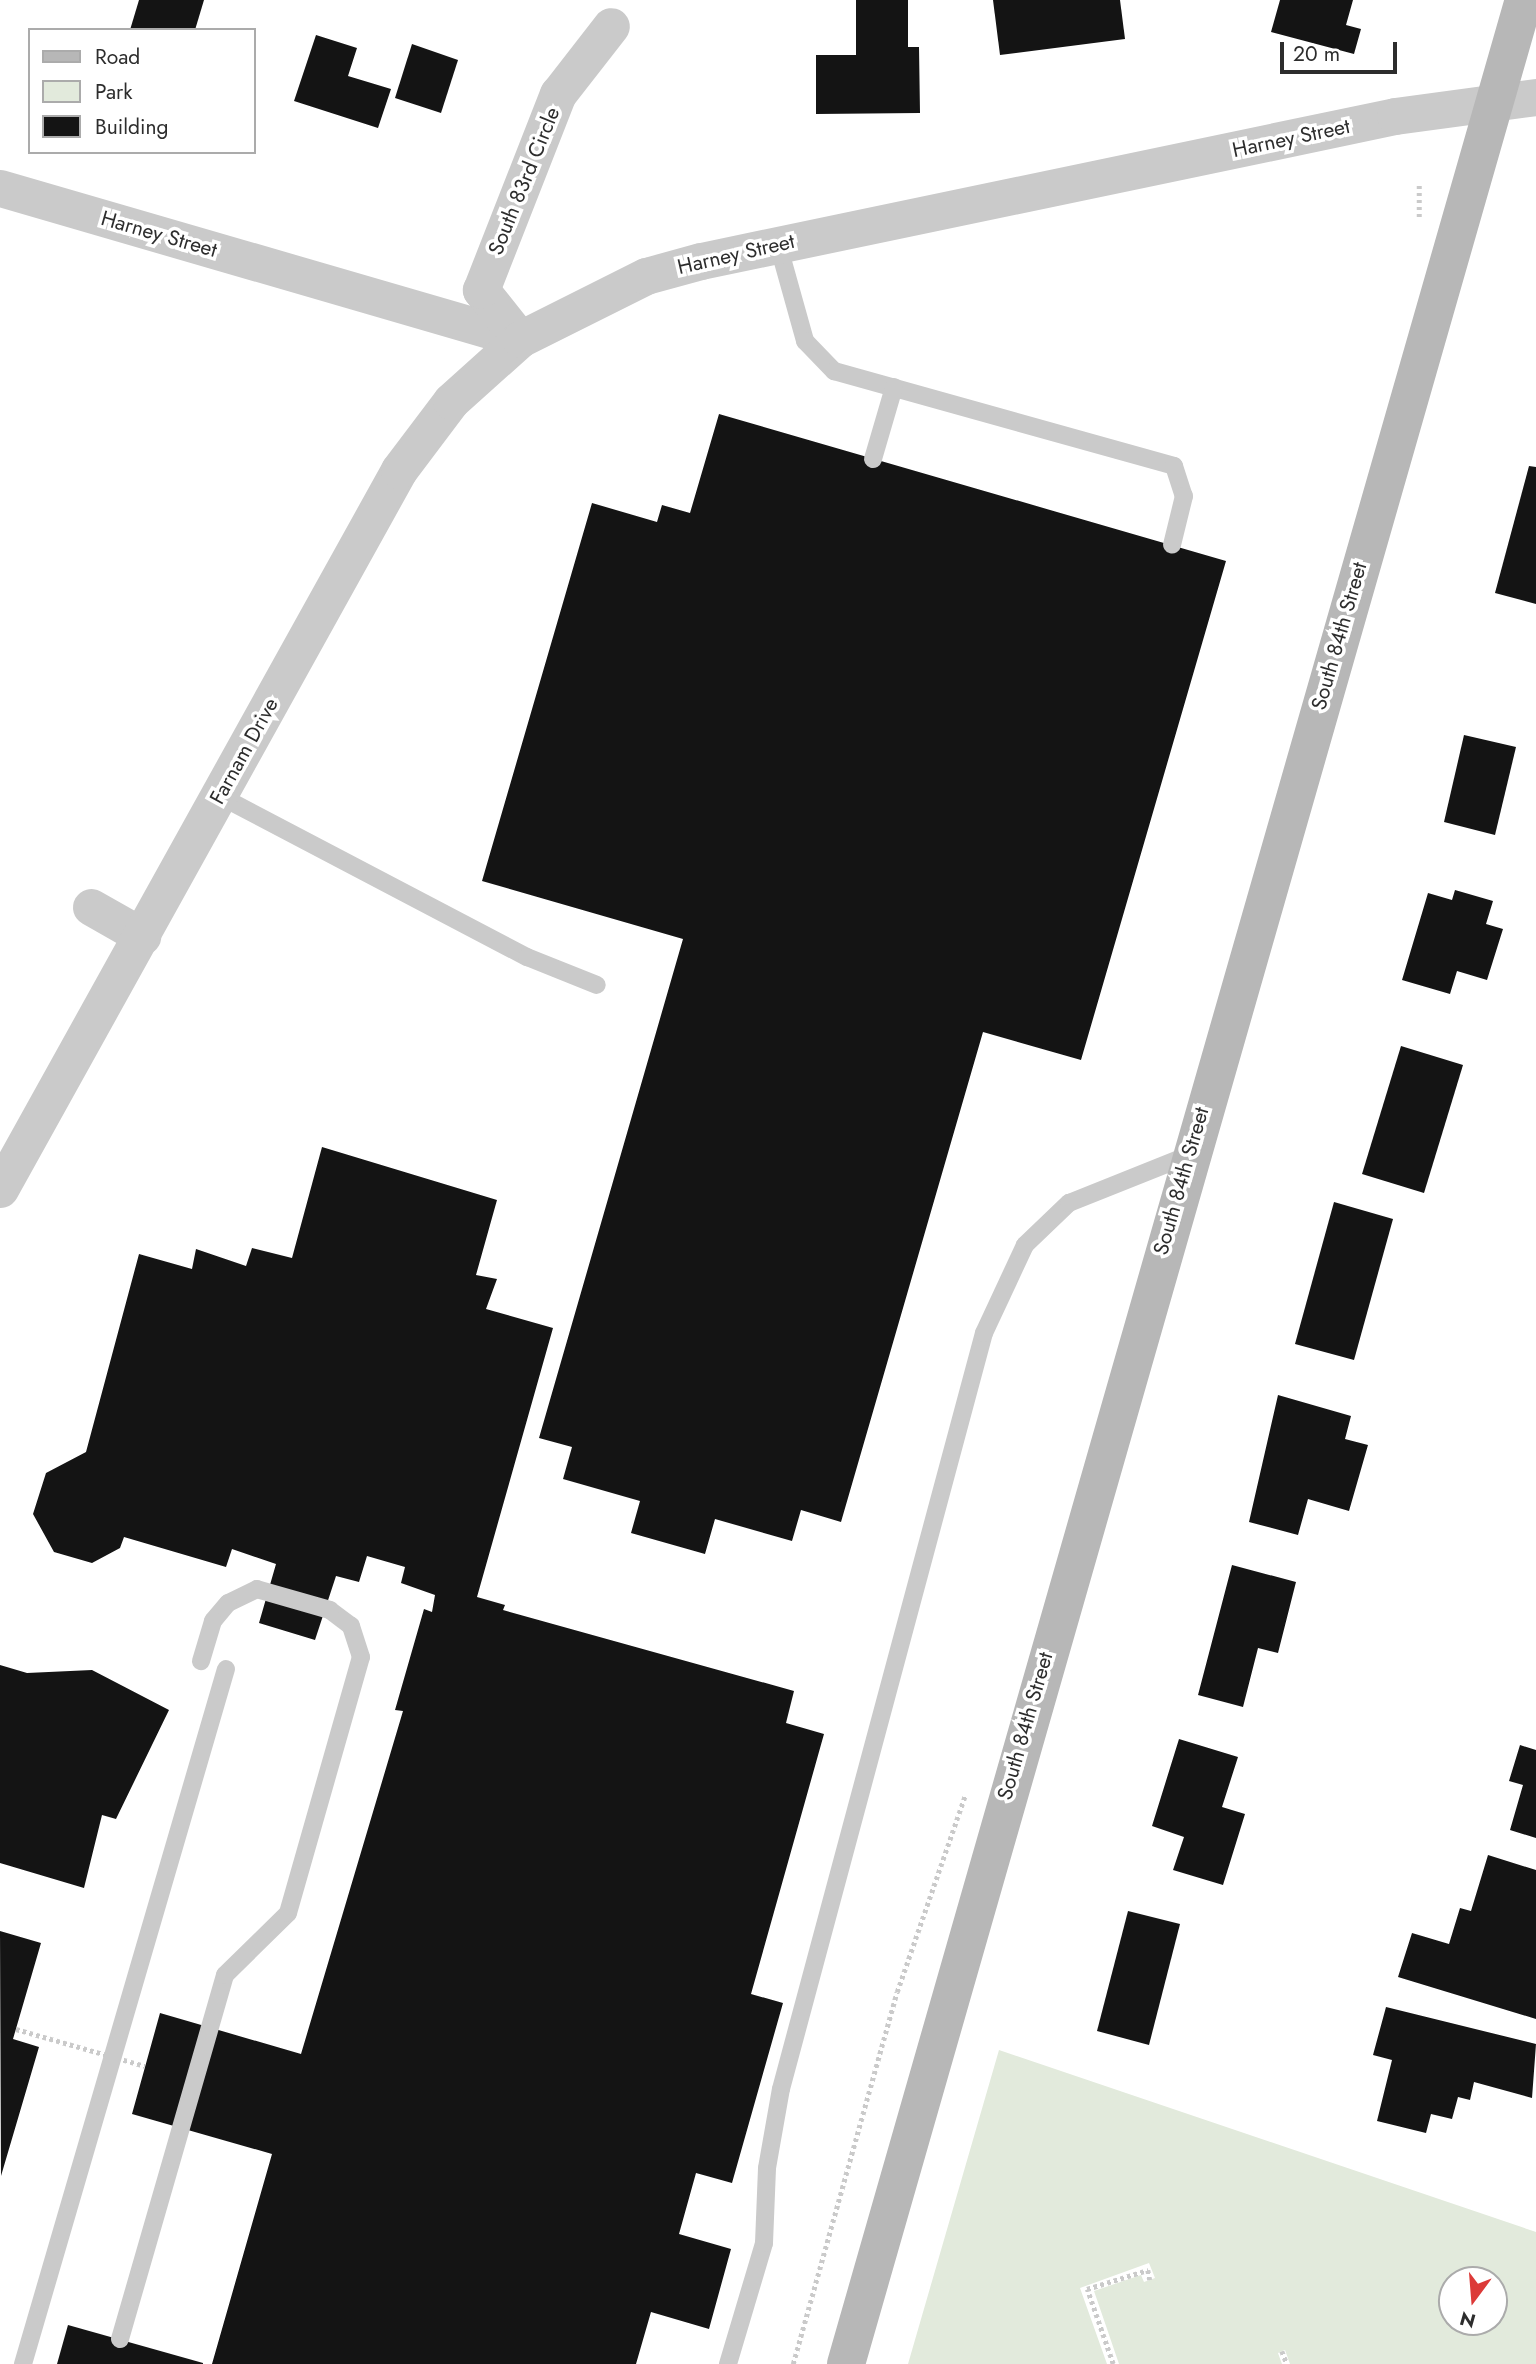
<!DOCTYPE html>
<html>
<head>
<meta charset="utf-8">
<style>
  body { margin:0 }
  #map { position:relative; width:1536px; height:2364px; overflow:hidden; background:#fff; font-family:Jost,sans-serif }
  div>[style] { position:absolute }
  [style*='--x'] { left:calc(var(--x)*1px); top:calc(var(--y)*1px); width:calc(var(--w)*1px); rotate:calc(var(--a)*1deg) }
  .green>* { inset:0; background:#e2eadc }
  .building>* { inset:0; background:#141414 }
  .path>* { height:4.5px; margin-top:-2.25px; transform-origin:0; background:repeating-linear-gradient(90deg,#cacaca 0 3.5px,transparent 0 7px) }
  .lane>* { height:18px; margin:-9px; padding:0 9px; transform-origin:9px; border-radius:9px; background:#cacaca }
  .street>* { height:37px; margin:-18.5px; padding:0 18.5px; transform-origin:18.5px; border-radius:18.5px; background:#cacaca }
  .secondary>* { height:38px; margin:-19px; padding:0 19px; transform-origin:19px; border-radius:19px; background:#b7b7b7 }
  .path-bridge>* { height:4.5px; margin-top:-2.25px; transform-origin:0; background:repeating-linear-gradient(90deg,#cacaca 0 3.5px,transparent 0 7px) }
  span { translate:-50% -50%; white-space:nowrap; text-align:center; line-height:1.15; -webkit-text-stroke:7px #fff; paint-order:stroke }
  .street-label { font-size:21px; color:#2d2d2d }
  .legend { position:absolute; left:28px; top:28px; width:228px; height:126px; box-sizing:border-box; background:#fff; border:2px solid #ababab; margin:0; padding:9px 12px; list-style:none; font-size:21px; color:#2d2d2d }
  .legend li { display:flex; align-items:center; gap:14px; height:35px }
  .legend b { width:35px; border:2px solid #ababab }
  .north { position:absolute; left:1438px; top:2266px; width:70px; height:70px; box-sizing:border-box; background:#fff; border:2px solid #ababab; border-radius:50%; rotate:196deg; font-size:19px; font-weight:700; line-height:28px; text-align:center; color:#2d2d2d }
  .north::after { content:''; display:block; margin:auto; width:24px; height:32px; background:#dc3a38; clip-path:polygon(50% 0,100% 100%,50% 72%,0 100%) }
  .scale { position:absolute; left:1280px; top:42px; width:117px; height:32px; box-sizing:border-box; border:4px solid #2d2d2d; border-top:0; padding-left:9px; font-size:21px; line-height:24px; white-space:nowrap; color:#2d2d2d; -webkit-text-stroke:5px #fff; paint-order:stroke }
</style>
</head>
<body>
<div id="map">
  <div class="green">
    <div style="clip-path:polygon(evenodd,999px 2050px,1536px 2232px,1536px 2364px,1290px 2364px,1285px 2350px,1278px 2353px,1282px 2364px,1119px 2364px,1094px 2291px,1141px 2275px,1144px 2282px,1155px 2278px,1149px 2263px,1080px 2288px,1107px 2364px,908px 2364px,999px 2050px,1494px 2280px,1494px 2322px,1452px 2322px,1452px 2280px,1494px 2280px)"></div>
  </div>
  <div class="building">
    <div style="clip-path:polygon(139px 0,204px 0,195px 30px,130px 30px)"></div>
    <div style="clip-path:polygon(856px 0,908px 0,908px 47px,919px 47px,920px 113px,816px 114px,816px 55px,856px 55px)"></div>
    <div style="clip-path:polygon(993px 0,1120px 0,1125px 39px,1000px 55px)"></div>
    <div style="clip-path:polygon(1280px 0,1353px 0,1346px 25px,1361px 29px,1354px 54px,1271px 32px)"></div>
    <div style="clip-path:polygon(316px 35px,357px 48px,348px 76px,391px 89px,378px 128px,294px 101px)"></div>
    <div style="clip-path:polygon(412px 44px,458px 60px,441px 113px,395px 98px)"></div>
    <div style="clip-path:polygon(719px 414px,1226px 561px,1081px 1060px,983px 1032px,841px 1522px,801px 1510px,792px 1541px,715px 1519px,705px 1554px,631px 1533px,640px 1501px,563px 1479px,572px 1447px,539px 1438px,683px 939px,482px 881px,592px 503px,657px 522px,662px 505px,690px 513px)"></div>
    <div style="clip-path:polygon(1529px 466px,1536px 467px,1536px 604px,1495px 593px)"></div>
    <div style="clip-path:polygon(1464px 735px,1516px 747px,1495px 835px,1444px 822px)"></div>
    <div style="clip-path:polygon(1455px 890px,1493px 901px,1486px 924px,1503px 929px,1487px 980px,1457px 971px,1450px 994px,1402px 980px,1428px 893px,1452px 900px)"></div>
    <div style="clip-path:polygon(1401px 1046px,1463px 1065px,1424px 1193px,1362px 1174px)"></div>
    <div style="clip-path:polygon(322px 1147px,497px 1200px,476px 1275px,497px 1279px,486px 1309px,553px 1328px,477px 1597px,505px 1605px,503px 1610px,794px 1691px,786px 1723px,824px 1734px,751px 1994px,783px 2003px,732px 2183px,696px 2173px,679px 2234px,731px 2249px,709px 2329px,651px 2312px,636px 2364px,212px 2364px,272px 2154px,132px 2114px,160px 2013px,301px 2054px,403px 1711px,395px 1710px,424px 1609px,432px 1612px,435px 1595px,401px 1583px,405px 1567px,367px 1556px,359px 1582px,336px 1576px,315px 1640px,259px 1623px,276px 1564px,232px 1549px,226px 1567px,124px 1537px,120px 1548px,92px 1563px,54px 1552px,33px 1514px,46px 1473px,86px 1452px,139px 1254px,192px 1269px,196px 1249px,246px 1266px,252px 1248px,292px 1258px)"></div>
    <div style="clip-path:polygon(1334px 1202px,1393px 1219px,1354px 1360px,1295px 1344px)"></div>
    <div style="clip-path:polygon(1278px 1395px,1351px 1416px,1345px 1439px,1368px 1445px,1349px 1511px,1308px 1499px,1298px 1535px,1249px 1522px)"></div>
    <div style="clip-path:polygon(1232px 1565px,1296px 1582px,1278px 1653px,1258px 1648px,1243px 1707px,1198px 1695px)"></div>
    <div style="clip-path:polygon(0 1665px,27px 1673px,92px 1670px,169px 1710px,116px 1819px,102px 1815px,84px 1888px,0 1863px)"></div>
    <div style="clip-path:polygon(1179px 1739px,1238px 1757px,1222px 1807px,1245px 1814px,1223px 1885px,1173px 1870px,1184px 1837px,1152px 1826px)"></div>
    <div style="clip-path:polygon(1520px 1745px,1536px 1750px,1536px 1838px,1510px 1830px,1523px 1785px,1509px 1781px)"></div>
    <div style="clip-path:polygon(1488px 1855px,1536px 1870px,1536px 2019px,1398px 1977px,1412px 1933px,1449px 1944px,1460px 1908px,1471px 1911px)"></div>
    <div style="clip-path:polygon(1128px 1911px,1180px 1924px,1149px 2045px,1097px 2031px)"></div>
    <div style="clip-path:polygon(0 1931px,41px 1943px,13px 2039px,39px 2047px,1px 2176px)"></div>
    <div style="clip-path:polygon(1386px 2007px,1536px 2044px,1532px 2098px,1474px 2082px,1470px 2100px,1458px 2097px,1452px 2119px,1431px 2114px,1426px 2133px,1377px 2121px,1392px 2060px,1373px 2055px)"></div>
    <div style="clip-path:polygon(68px 2325px,203px 2363px,203px 2364px,57px 2364px)"></div>
  </div>
  <div class="path">
    <div style="--x:1419;--y:217;--w:32;--a:-90"></div>
    <div style="--x:1282;--y:2351;--w:14;--a:69"></div>
    <div style="--x:793;--y:2364;--w:386;--a:-74.4"></div>
    <div style="--x:897;--y:1992;--w:207;--a:-70.9"></div>
    <div style="--x:1113;--y:2364;--w:79;--a:-109.1"></div>
    <div style="--x:1087;--y:2289;--w:64;--a:-17.3"></div>
    <div style="--x:1148;--y:2270;--w:10;--a:79"></div>
  </div>
  <div class="lane">
    <div style="--x:778;--y:244;--w:101;--a:74.4"></div>
    <div style="--x:805;--y:341;--w:42;--a:46"></div>
    <div style="--x:834;--y:371;--w:353;--a:15.6"></div>
    <div style="--x:1174;--y:466;--w:32;--a:72"></div>
    <div style="--x:1184;--y:496;--w:50;--a:103.8"></div>
    <div style="--x:873;--y:459;--w:75;--a:-73.7"></div>
    <div style="--x:220;--y:796;--w:347;--a:27.7"></div>
    <div style="--x:527;--y:957;--w:75;--a:21.8"></div>
    <div style="--x:120;--y:2339;--w:379;--a:-73.9"></div>
    <div style="--x:225;--y:1975;--w:88;--a:-44.5"></div>
    <div style="--x:288;--y:1913;--w:266;--a:-74.1"></div>
    <div style="--x:361;--y:1657;--w:33;--a:-108"></div>
    <div style="--x:351;--y:1626;--w:26;--a:-143"></div>
    <div style="--x:330;--y:1610;--w:76;--a:-164"></div>
    <div style="--x:257;--y:1589;--w:32;--a:154"></div>
    <div style="--x:228;--y:1603;--w:23;--a:130"></div>
    <div style="--x:213;--y:1621;--w:42;--a:106.7"></div>
    <div style="--x:23;--y:2364;--w:724;--a:-73.72"></div>
    <div style="--x:728;--y:2364;--w:126;--a:-73.4"></div>
    <div style="--x:764;--y:2243;--w:75;--a:-87.7"></div>
    <div style="--x:767;--y:2168;--w:80;--a:-80"></div>
    <div style="--x:781;--y:2089;--w:783;--a:-74.97"></div>
    <div style="--x:984;--y:1333;--w:97;--a:-65"></div>
    <div style="--x:1025;--y:1245;--w:61;--a:-43.7"></div>
    <div style="--x:1069;--y:1203;--w:129;--a:-21.8"></div>
  </div>
  <div class="street">
    <div style="--x:0;--y:188;--w:541;--a:16.19"></div>
    <div style="--x:520;--y:339;--w:63;--a:-128.5"></div>
    <div style="--x:481;--y:290;--w:211;--a:-68.6"></div>
    <div style="--x:558;--y:94;--w:86;--a:-52.1"></div>
    <div style="--x:91;--y:907;--w:59;--a:29.6"></div>
    <div style="--x:0;--y:1189;--w:822;--a:-60.97"></div>
    <div style="--x:399;--y:470;--w:86;--a:-53"></div>
    <div style="--x:451;--y:401;--w:93;--a:-41.9"></div>
    <div style="--x:520;--y:339;--w:141;--a:-26.6"></div>
    <div style="--x:646;--y:276;--w:57;--a:-15.3"></div>
    <div style="--x:701;--y:261;--w:709;--a:-11.8"></div>
    <div style="--x:1395;--y:116;--w:142;--a:-7.7"></div>
  </div>
  <div class="secondary">
    <div style="--x:846;--y:2364;--w:2459;--a:-74"></div>
  </div>
  <div class="path-bridge">
    <div style="--x:16;--y:2029;--w:134;--a:16"></div>
  </div>
  <div class="street-label">
    <span style="left:1291px;top:138px;rotate:-12deg">Harney Street</span>
    <span style="left:524px;top:181px;rotate:-68deg">South 83rd Circle</span>
    <span style="left:159px;top:234px;rotate:16deg">Harney Street</span>
    <span style="left:736px;top:254px;rotate:-13deg">Harney Street</span>
    <span style="left:1339px;top:636px;rotate:-74deg">South 84th Street</span>
    <span style="left:244px;top:751px;rotate:-61deg">Farnam Drive</span>
    <span style="left:1181px;top:1181px;rotate:-74deg">South 84th Street</span>
    <span style="left:1025px;top:1726px;rotate:-74deg">South 84th Street</span>
  </div>
  <ul class="legend">
  <li><b style="height:9px;background:#b7b7b7"></b>Road</li>
  <li><b style="height:19px;background:#e2eadc"></b>Park</li>
  <li><b style="height:19px;background:#141414"></b>Building</li>
  </ul>
  <div class="north">N</div>
  <div class="scale">20 m</div>
</div>
</body>
</html>
